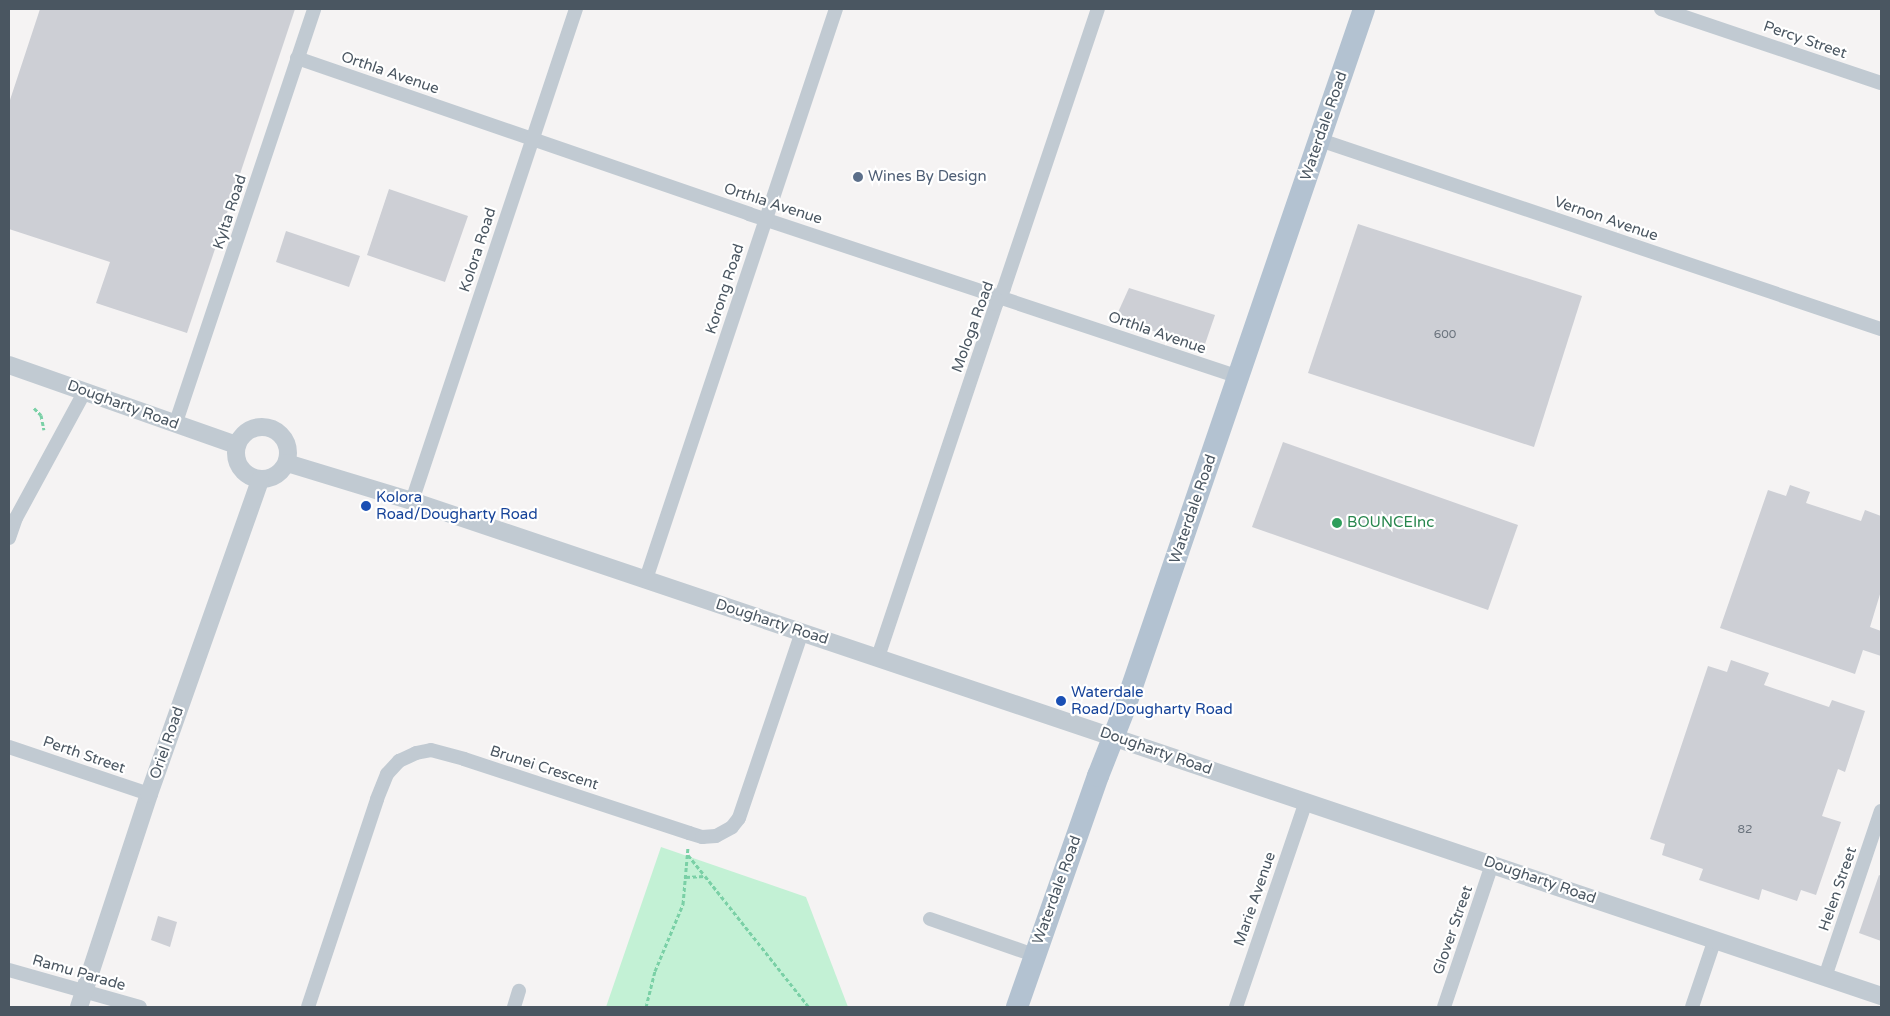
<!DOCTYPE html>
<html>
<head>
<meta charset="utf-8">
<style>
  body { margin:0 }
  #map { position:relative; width:1890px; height:1016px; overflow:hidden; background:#f5f3f3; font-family:"Varela Round",sans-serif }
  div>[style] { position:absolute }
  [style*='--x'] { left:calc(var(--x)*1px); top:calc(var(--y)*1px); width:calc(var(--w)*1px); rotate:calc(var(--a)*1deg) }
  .green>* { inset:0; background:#c3f1d5 }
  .building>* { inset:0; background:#cdcfd5 }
  .path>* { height:3px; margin-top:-1.5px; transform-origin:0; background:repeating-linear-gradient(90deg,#7ad0a6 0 4px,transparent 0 6.5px) }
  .minor>* { height:14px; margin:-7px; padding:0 7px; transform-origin:7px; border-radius:7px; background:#c1cad2 }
  .tertiary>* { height:18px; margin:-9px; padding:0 9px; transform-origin:9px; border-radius:9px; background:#c1cad2 }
  .tertiary>.ring { margin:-9px; padding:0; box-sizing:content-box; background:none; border:18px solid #c1cad2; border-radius:50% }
  .primary>* { height:22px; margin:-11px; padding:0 11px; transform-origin:11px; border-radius:11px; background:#b3c2d1 }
  .dots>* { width:14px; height:14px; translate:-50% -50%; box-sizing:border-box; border:2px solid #fff; border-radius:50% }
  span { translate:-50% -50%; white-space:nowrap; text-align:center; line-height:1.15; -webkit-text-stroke:4.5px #fff; paint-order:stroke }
  .number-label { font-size:12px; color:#6b747e }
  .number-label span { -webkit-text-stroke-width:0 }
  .street-label { font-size:15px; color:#4a5661 }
  .service-label { font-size:15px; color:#4e5e75 }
  .left { translate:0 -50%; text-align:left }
  .transit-label { font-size:15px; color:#164399 }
  .leisure-label { font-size:15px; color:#27864d }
  .frame { position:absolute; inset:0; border:10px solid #4a5661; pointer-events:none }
</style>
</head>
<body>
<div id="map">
  <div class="green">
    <div style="clip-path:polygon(661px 847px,806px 897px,848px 1007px,606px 1007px)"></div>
  </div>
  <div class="building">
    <div style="clip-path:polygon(40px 9px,295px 9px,187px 333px,96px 303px,110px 262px,9px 229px,9px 103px)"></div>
    <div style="clip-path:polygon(389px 189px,468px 216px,445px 282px,367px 255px)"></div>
    <div style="clip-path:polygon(1358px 224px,1582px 296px,1534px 447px,1308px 373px)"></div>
    <div style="clip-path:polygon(286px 231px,360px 256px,349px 287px,276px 262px)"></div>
    <div style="clip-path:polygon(1129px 288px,1215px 315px,1204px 347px,1115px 319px)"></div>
    <div style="clip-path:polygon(1283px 442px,1518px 525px,1488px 610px,1252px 527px)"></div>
    <div style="clip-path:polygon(1790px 485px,1810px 492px,1806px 503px,1861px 521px,1865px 510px,1881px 516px,1881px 591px,1870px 627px,1881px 631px,1881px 656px,1863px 650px,1855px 674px,1720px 628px,1768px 490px,1786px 496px)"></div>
    <div style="clip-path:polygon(1731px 660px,1769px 673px,1764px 685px,1829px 707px,1832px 700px,1865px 711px,1845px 772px,1838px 769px,1822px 816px,1841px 822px,1816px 895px,1801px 890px,1797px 901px,1762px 889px,1759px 900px,1699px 880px,1703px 869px,1662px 855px,1665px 844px,1650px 839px,1708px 666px,1727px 672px)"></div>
    <div style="clip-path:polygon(1879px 875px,1881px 876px,1881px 941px,1859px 933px)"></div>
    <div style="clip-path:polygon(158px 916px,177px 922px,170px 947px,151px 940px)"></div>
  </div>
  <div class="path">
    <div style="--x:34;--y:408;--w:10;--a:45"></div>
    <div style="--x:41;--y:415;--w:15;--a:79"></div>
    <div style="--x:688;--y:855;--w:26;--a:51"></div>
    <div style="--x:686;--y:877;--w:19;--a:-3"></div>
    <div style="--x:705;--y:876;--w:167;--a:51.6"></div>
    <div style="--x:646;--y:1007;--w:37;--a:-76"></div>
    <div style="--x:655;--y:971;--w:73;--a:-67.3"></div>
    <div style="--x:683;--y:904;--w:57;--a:-85"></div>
  </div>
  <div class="minor">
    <div style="--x:1661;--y:9;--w:232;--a:18.6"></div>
    <div style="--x:297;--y:58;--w:478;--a:19"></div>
    <div style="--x:749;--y:214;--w:516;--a:18.4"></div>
    <div style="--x:1320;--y:140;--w:592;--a:18.62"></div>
    <div style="--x:175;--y:425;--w:439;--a:-71.5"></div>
    <div style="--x:412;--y:501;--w:519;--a:-71.57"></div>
    <div style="--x:9;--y:538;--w:21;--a:-71"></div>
    <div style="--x:16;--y:518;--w:145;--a:-61.5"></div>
    <div style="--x:646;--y:579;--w:601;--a:-71.57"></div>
    <div style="--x:878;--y:657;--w:372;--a:-71.5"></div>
    <div style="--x:996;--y:304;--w:18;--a:-63"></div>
    <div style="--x:1004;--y:288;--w:294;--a:-71.4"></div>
    <div style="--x:9;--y:747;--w:148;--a:18.6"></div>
    <div style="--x:930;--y:919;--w:110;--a:19.1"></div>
    <div style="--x:9;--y:970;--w:136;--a:15.8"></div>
    <div style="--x:1825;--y:977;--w:175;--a:-71.4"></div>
    <div style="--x:308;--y:1007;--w:219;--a:-71.6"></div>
    <div style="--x:377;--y:799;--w:27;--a:-68"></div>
    <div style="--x:387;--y:774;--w:18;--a:-47"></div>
    <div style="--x:399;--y:761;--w:19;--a:-25"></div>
    <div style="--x:416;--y:753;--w:15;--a:-11"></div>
    <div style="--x:431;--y:750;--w:34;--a:15"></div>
    <div style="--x:464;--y:759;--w:237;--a:18.2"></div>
    <div style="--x:689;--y:833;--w:14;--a:17"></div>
    <div style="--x:702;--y:837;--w:14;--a:-4"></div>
    <div style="--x:716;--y:836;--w:18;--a:-29"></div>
    <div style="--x:732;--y:827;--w:11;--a:-52"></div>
    <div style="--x:739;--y:818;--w:196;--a:-71.3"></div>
    <div style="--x:514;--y:1007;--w:17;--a:-73"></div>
    <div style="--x:1236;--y:1007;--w:218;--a:-71.2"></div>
    <div style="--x:1444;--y:1007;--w:151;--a:-71.4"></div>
    <div style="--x:1692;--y:1007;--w:72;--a:-71.3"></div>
  </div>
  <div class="tertiary">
    <div style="--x:9;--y:365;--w:241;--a:19.4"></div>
    <div class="ring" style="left:236px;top:427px;width:34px;height:34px"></div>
    <div style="--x:287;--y:463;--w:131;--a:16.9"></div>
    <div style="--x:412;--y:501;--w:1550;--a:18.62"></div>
    <div style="--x:79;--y:1007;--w:224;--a:-71.8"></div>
    <div style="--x:149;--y:794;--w:333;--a:-70.5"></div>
  </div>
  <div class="primary">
    <div style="--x:1017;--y:1007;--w:245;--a:-70.7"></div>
    <div style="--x:1098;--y:776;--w:71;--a:-68.5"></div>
    <div style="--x:1124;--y:710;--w:741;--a:-71.1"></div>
  </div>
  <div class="dots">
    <div style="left:858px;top:177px;background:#5c6f8a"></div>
    <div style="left:366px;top:506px;background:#1a4fb4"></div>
    <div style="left:1337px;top:523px;background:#2e9e5b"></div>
    <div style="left:1061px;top:701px;background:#1a4fb4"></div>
  </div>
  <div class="number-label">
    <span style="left:1445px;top:335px">600</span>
    <span style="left:1745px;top:830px">82</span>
  </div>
  <div class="street-label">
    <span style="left:1805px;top:40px;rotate:19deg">Percy Street</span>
    <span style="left:390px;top:73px;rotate:19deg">Orthla Avenue</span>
    <span style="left:1324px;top:126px;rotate:-71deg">Waterdale Road</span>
    <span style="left:773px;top:204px;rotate:18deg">Orthla Avenue</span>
    <span style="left:230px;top:212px;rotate:-72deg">Kylta Road</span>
    <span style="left:1606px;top:219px;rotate:19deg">Vernon Avenue</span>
    <span style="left:478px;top:250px;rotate:-72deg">Kolora Road</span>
    <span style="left:725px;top:289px;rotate:-72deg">Korong Road</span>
    <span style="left:973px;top:327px;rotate:-70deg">Mologa Road</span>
    <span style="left:1157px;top:333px;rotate:19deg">Orthla Avenue</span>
    <span style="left:123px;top:405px;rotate:20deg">Dougharty Road</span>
    <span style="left:1193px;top:509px;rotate:-71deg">Waterdale Road</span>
    <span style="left:772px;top:622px;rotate:18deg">Dougharty Road</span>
    <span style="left:167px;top:743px;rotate:-71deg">Oriel Road</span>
    <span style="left:1156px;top:751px;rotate:19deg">Dougharty Road</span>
    <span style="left:84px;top:755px;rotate:19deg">Perth Street</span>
    <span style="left:544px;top:768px;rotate:18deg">Brunei Crescent</span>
    <span style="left:1540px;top:880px;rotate:19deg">Dougharty Road</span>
    <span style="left:1838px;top:889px;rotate:-71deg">Helen Street</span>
    <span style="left:1057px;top:890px;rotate:-70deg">Waterdale Road</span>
    <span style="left:1255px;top:899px;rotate:-71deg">Marie Avenue</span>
    <span style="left:1453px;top:930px;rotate:-71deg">Glover Street</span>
    <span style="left:79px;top:973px;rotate:16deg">Ramu Parade</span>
  </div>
  <div class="service-label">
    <span class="left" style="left:868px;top:177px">Wines By Design</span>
  </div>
  <div class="transit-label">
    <span class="left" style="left:376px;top:506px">Kolora<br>Road/Dougharty Road</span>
    <span class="left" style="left:1071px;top:701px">Waterdale<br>Road/Dougharty Road</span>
  </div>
  <div class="leisure-label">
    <span class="left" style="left:1347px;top:523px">BOUNCEInc</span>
  </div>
  <div class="frame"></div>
</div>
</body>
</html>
